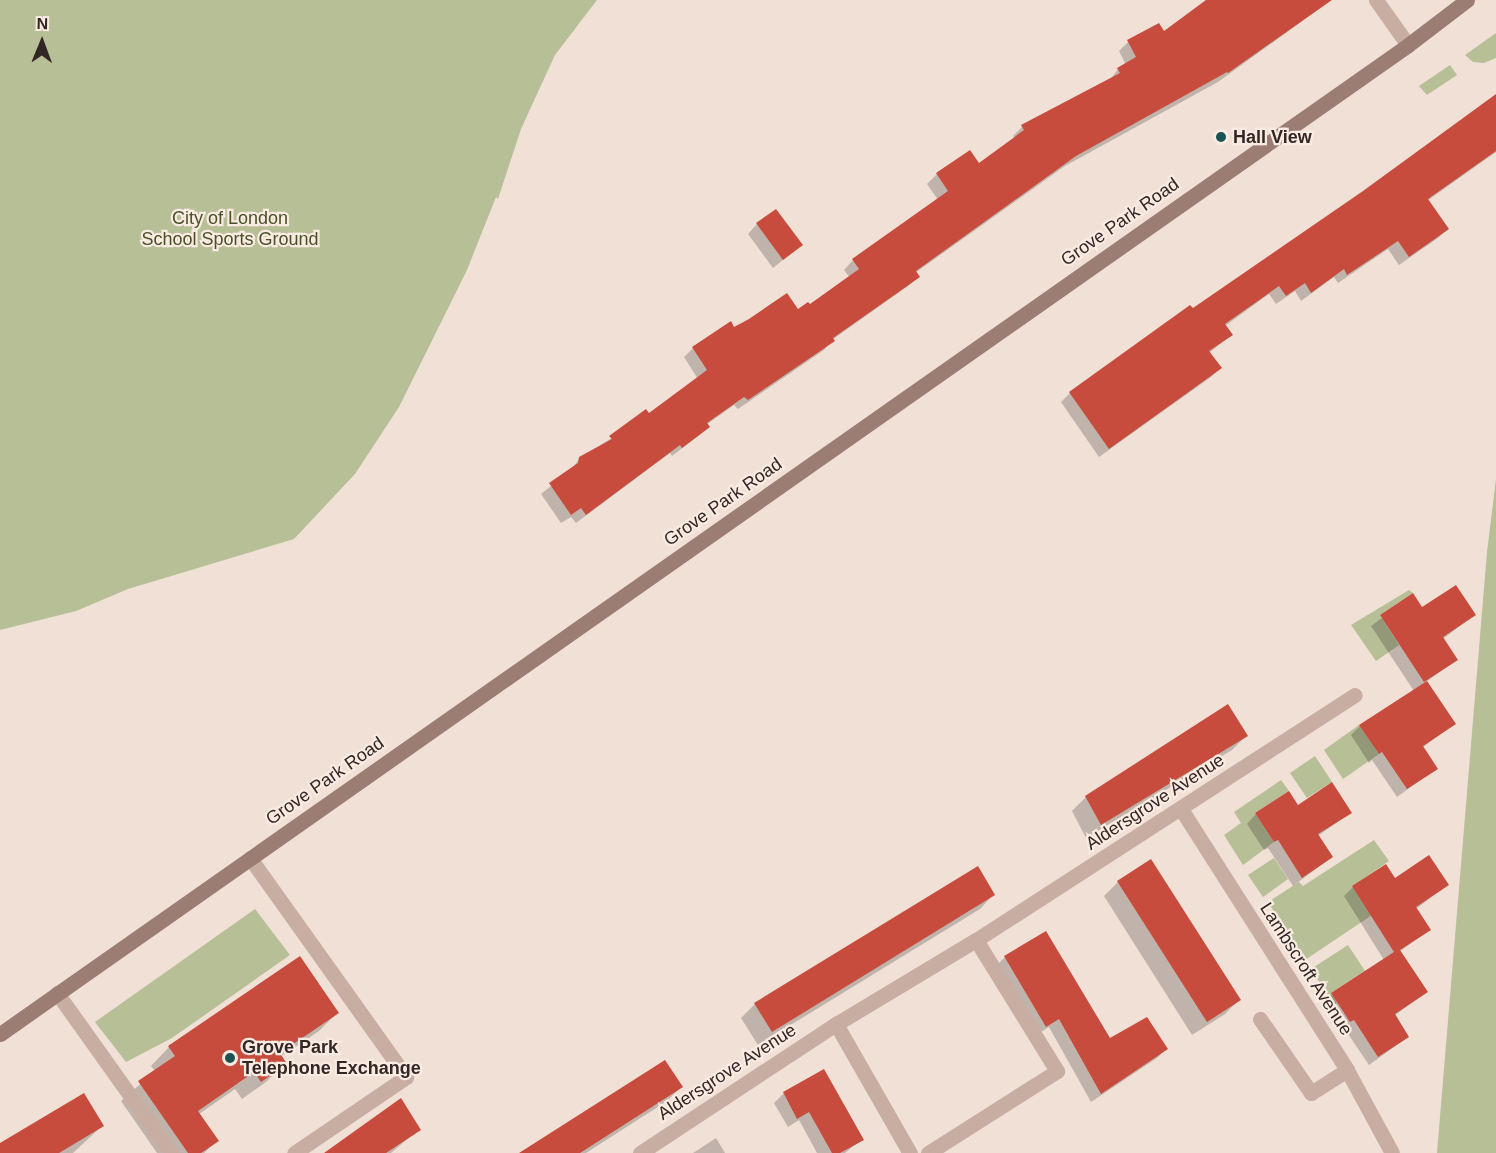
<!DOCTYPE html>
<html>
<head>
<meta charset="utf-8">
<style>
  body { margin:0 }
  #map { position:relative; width:1496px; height:1153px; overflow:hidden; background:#f1e0d6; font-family:Helvetica,sans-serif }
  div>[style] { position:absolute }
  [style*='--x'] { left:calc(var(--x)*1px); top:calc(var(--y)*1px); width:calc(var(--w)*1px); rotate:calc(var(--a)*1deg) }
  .green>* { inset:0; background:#b7bf96 }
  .shadow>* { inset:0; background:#0003 }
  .building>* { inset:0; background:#c74c3d }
  .service>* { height:15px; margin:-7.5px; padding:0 7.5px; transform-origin:7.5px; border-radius:7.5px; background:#c8aea2 }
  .minor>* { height:15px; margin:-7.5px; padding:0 7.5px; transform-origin:7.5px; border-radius:7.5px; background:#c8aea2 }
  .secondary>* { height:15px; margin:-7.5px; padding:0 7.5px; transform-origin:7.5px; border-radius:7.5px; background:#9c7d74 }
  .dots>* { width:16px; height:16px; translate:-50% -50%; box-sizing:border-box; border:3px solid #f9ebe2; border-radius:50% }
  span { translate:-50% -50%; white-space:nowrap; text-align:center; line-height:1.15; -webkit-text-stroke:4.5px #f9ebe2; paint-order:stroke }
  .poi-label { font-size:18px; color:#332725; font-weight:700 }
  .left { translate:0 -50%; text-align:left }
  .park-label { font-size:18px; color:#485128 }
  .street-label { font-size:18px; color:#332725 }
  .north { position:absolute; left:12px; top:12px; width:60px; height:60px; -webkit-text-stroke:4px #f9ebe2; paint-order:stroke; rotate:1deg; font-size:16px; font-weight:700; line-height:24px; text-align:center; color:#332725 }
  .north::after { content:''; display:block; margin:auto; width:21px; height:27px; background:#332725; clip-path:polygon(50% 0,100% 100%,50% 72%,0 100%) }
</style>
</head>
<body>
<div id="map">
  <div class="green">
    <div style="clip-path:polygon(0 0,597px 0,555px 55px,521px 129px,498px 199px,496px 197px,467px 270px,399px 407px,355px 474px,294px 539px,128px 589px,76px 611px,0 630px)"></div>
    <div style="clip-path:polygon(1496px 33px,1496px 58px,1484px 63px,1473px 62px,1465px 55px)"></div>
    <div style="clip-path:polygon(1450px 65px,1457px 75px,1427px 95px,1419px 86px)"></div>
    <div style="clip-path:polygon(1496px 479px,1496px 1153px,1437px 1153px,1487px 552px)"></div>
    <div style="clip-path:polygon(1409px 590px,1413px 593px,1380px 615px,1399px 645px,1376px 661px,1351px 625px)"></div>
    <div style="clip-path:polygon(1359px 725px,1379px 754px,1343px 779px,1324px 750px)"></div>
    <div style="clip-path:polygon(1315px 756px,1332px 782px,1307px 798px,1290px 773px)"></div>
    <div style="clip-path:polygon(1281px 780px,1289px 791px,1255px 813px,1274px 842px,1243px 865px,1224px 835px,1241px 823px,1234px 812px)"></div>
    <div style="clip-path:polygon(1374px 840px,1389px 861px,1353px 886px,1372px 915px,1305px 960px,1268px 902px,1299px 882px,1303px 886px)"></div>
    <div style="clip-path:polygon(1274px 858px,1288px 879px,1263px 897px,1248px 875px)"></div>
    <div style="clip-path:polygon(255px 909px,290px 955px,172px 1038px,126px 1062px,95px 1022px)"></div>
    <div style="clip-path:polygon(1348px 945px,1365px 971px,1331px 993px,1337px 1003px,1334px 1005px,1311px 969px)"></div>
  </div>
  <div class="shadow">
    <div style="clip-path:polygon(1209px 0,1314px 0,1310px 13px,1301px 22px,1218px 82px,1065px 166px,915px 273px,918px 276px,908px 286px,832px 340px,824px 350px,738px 409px,734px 405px,706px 425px,708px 427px,698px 436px,672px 456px,670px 453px,576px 523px,571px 517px,561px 523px,541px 494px,570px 471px,580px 458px,648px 415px,698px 379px,684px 357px,693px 348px,734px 329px,809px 307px,850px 278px,844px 270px,853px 260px,938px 200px,927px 184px,937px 174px,970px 152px,979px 166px,1015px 139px,1013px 136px,1022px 127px,1110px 80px,1118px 69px,1126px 65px,1119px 51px,1128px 42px,1163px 33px)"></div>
    <div style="clip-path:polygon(1496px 96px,1496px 152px,1427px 201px,1447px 229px,1438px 238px,1399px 265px,1388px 249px,1338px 283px,1334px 277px,1301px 301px,1295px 291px,1276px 304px,1269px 294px,1225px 326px,1231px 335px,1209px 353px,1220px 368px,1211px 377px,1099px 457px,1061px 402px,1070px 393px,1364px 192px)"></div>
    <div style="clip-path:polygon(757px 224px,801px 245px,773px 268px,748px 234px)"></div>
    <div style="clip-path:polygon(1413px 595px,1421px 609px,1474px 615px,1443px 639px,1456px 660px,1426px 682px,1454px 724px,1422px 748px,1436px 769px,1397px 797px,1372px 760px,1369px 763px,1351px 735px,1360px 726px,1414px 691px,1371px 626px)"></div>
    <div style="clip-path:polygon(1246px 736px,1232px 750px,1086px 838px,1072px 811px,1086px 797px)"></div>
    <div style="clip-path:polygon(1350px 813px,1318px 836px,1332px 857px,1293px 886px,1268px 848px,1264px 850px,1247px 824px,1256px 814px)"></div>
    <div style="clip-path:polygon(1395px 880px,1447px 885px,1416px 909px,1429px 930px,1399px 952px,1426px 992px,1394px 1016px,1408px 1037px,1369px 1065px,1344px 1028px,1341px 1031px,1323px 1003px,1332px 994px,1384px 960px,1344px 896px,1353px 887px)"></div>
    <div style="clip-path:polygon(1118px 882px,1239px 1000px,1225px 1014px,1192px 1035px,1104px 896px)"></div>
    <div style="clip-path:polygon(994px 894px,980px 909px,758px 1045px,741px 1018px,755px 1004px)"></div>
    <div style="clip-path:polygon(1046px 933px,1110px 1040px,1166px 1049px,1157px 1058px,1091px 1102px,1049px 1027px,1036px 1035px,995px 967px,1004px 958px)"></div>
    <div style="clip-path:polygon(337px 1013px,319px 1031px,280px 1057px,285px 1064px,266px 1082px,242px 1099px,235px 1089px,199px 1114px,217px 1141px,204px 1153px,157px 1153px,121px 1101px,155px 1071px,151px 1066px,169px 1047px)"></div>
    <div style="clip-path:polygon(823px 1071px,862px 1139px,845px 1153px,817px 1153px,799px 1120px,788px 1127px,774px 1103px,784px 1093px)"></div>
    <div style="clip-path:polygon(681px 1087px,667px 1101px,586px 1153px,522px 1153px)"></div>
    <div style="clip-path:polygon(102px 1126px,73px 1153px,0 1153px,0 1145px)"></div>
    <div style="clip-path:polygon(419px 1129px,391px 1153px,327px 1153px)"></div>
    <div style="clip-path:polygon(716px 1138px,725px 1153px,693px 1153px)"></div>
  </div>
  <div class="building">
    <div style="clip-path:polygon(1206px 0,1332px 0,1228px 73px,1227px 72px,1076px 156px,916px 271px,920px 277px,833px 338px,835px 341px,748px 400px,744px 397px,707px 423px,710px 427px,682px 448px,680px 445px,586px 515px,581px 508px,571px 515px,549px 483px,578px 463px,579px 457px,612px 439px,609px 436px,646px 409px,649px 413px,707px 370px,692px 347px,731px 321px,734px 327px,749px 319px,787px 293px,798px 309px,808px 302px,810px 304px,859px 269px,852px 259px,948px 191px,936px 173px,970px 150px,979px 163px,1024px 130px,1021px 125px,1120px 73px,1117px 68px,1136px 57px,1127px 40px,1159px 23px,1164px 31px)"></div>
    <div style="clip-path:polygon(1496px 94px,1496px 151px,1428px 199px,1449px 229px,1409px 257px,1398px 241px,1347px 275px,1344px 269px,1311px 293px,1305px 283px,1286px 296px,1279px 286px,1225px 324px,1233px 335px,1209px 351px,1222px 368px,1109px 449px,1069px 392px,1190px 305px,1193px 308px,1363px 191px)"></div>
    <div style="clip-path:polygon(776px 209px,803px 245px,783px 260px,756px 223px)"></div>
    <div style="clip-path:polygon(1456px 585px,1476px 615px,1443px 637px,1458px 660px,1424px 682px,1380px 615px,1413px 593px,1422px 607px)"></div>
    <div style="clip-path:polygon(1427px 681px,1456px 724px,1423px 746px,1438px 769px,1407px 789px,1382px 752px,1379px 754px,1359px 725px)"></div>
    <div style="clip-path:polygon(1228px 704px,1248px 736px,1101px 825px,1085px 796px)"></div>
    <div style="clip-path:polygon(1332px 782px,1352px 813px,1318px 834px,1333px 857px,1302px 878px,1278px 840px,1274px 842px,1255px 813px,1289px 791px,1298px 805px)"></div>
    <div style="clip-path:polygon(1429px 855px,1449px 885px,1416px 907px,1431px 930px,1400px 950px,1428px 992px,1395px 1014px,1409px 1037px,1378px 1057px,1354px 1020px,1350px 1022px,1331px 993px,1394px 952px,1352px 886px,1386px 864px,1395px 878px)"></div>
    <div style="clip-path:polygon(1151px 859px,1241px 1000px,1207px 1022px,1117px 881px)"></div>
    <div style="clip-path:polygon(978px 866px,995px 895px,772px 1032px,754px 1003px)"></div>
    <div style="clip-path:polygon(1046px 931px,1110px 1038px,1147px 1017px,1168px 1049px,1101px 1094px,1059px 1019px,1046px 1027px,1004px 956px)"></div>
    <div style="clip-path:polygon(300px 956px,339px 1013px,280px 1053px,287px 1064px,261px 1082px,254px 1072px,198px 1111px,219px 1141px,201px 1153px,188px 1153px,138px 1081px,175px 1056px,168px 1046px)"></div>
    <div style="clip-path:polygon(665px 1060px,683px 1087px,580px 1153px,519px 1153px)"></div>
    <div style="clip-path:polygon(824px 1069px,864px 1140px,840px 1153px,832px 1153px,809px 1112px,797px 1119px,783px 1092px)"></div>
    <div style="clip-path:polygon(84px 1093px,104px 1126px,59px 1153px,0 1153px,0 1143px)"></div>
    <div style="clip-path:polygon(401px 1098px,421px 1130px,386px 1153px,324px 1153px)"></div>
  </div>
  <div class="service">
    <div style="--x:250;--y:858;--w:269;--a:54.5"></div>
    <div style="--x:406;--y:1077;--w:135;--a:145.8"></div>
    <div style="--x:57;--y:993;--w:196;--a:54.5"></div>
    <div style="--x:1260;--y:1019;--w:90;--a:55.4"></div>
    <div style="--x:1311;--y:1093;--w:43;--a:-32.6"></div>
  </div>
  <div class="minor">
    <div style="--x:1376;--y:0;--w:55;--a:54.6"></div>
    <div style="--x:1181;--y:809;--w:309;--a:57.5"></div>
    <div style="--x:1347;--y:1070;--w:94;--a:61.5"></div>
    <div style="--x:836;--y:1024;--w:149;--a:60.2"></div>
    <div style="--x:640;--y:1153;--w:235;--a:-33.4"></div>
    <div style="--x:836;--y:1024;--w:163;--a:-31"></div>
    <div style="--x:976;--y:940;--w:451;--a:-32.9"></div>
    <div style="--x:928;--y:1153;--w:153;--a:-32.4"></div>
    <div style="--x:1057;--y:1071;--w:154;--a:-121.7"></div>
  </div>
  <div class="secondary">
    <div style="--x:0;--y:1034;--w:1721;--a:-35.08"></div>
    <div style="--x:1408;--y:45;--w:74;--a:-37.3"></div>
  </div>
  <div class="dots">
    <div style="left:1221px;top:137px;background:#1a5450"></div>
    <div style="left:230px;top:1058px;background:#1a5450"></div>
  </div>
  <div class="poi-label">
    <span class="left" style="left:1233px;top:137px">Hall View</span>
    <span class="left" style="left:242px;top:1058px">Grove Park<br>Telephone Exchange</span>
  </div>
  <div class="park-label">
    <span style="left:230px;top:229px">City of London<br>School Sports Ground</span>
  </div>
  <div class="street-label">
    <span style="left:1120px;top:222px;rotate:-35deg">Grove Park Road</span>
    <span style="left:723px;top:502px;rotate:-35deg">Grove Park Road</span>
    <span style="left:325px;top:781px;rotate:-35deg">Grove Park Road</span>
    <span style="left:1155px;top:802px;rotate:-33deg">Aldersgrove Avenue</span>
    <span style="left:1306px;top:969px;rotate:57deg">Lambscroft Avenue</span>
    <span style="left:727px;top:1072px;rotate:-33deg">Aldersgrove Avenue</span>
  </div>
  <div class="north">N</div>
</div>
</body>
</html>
